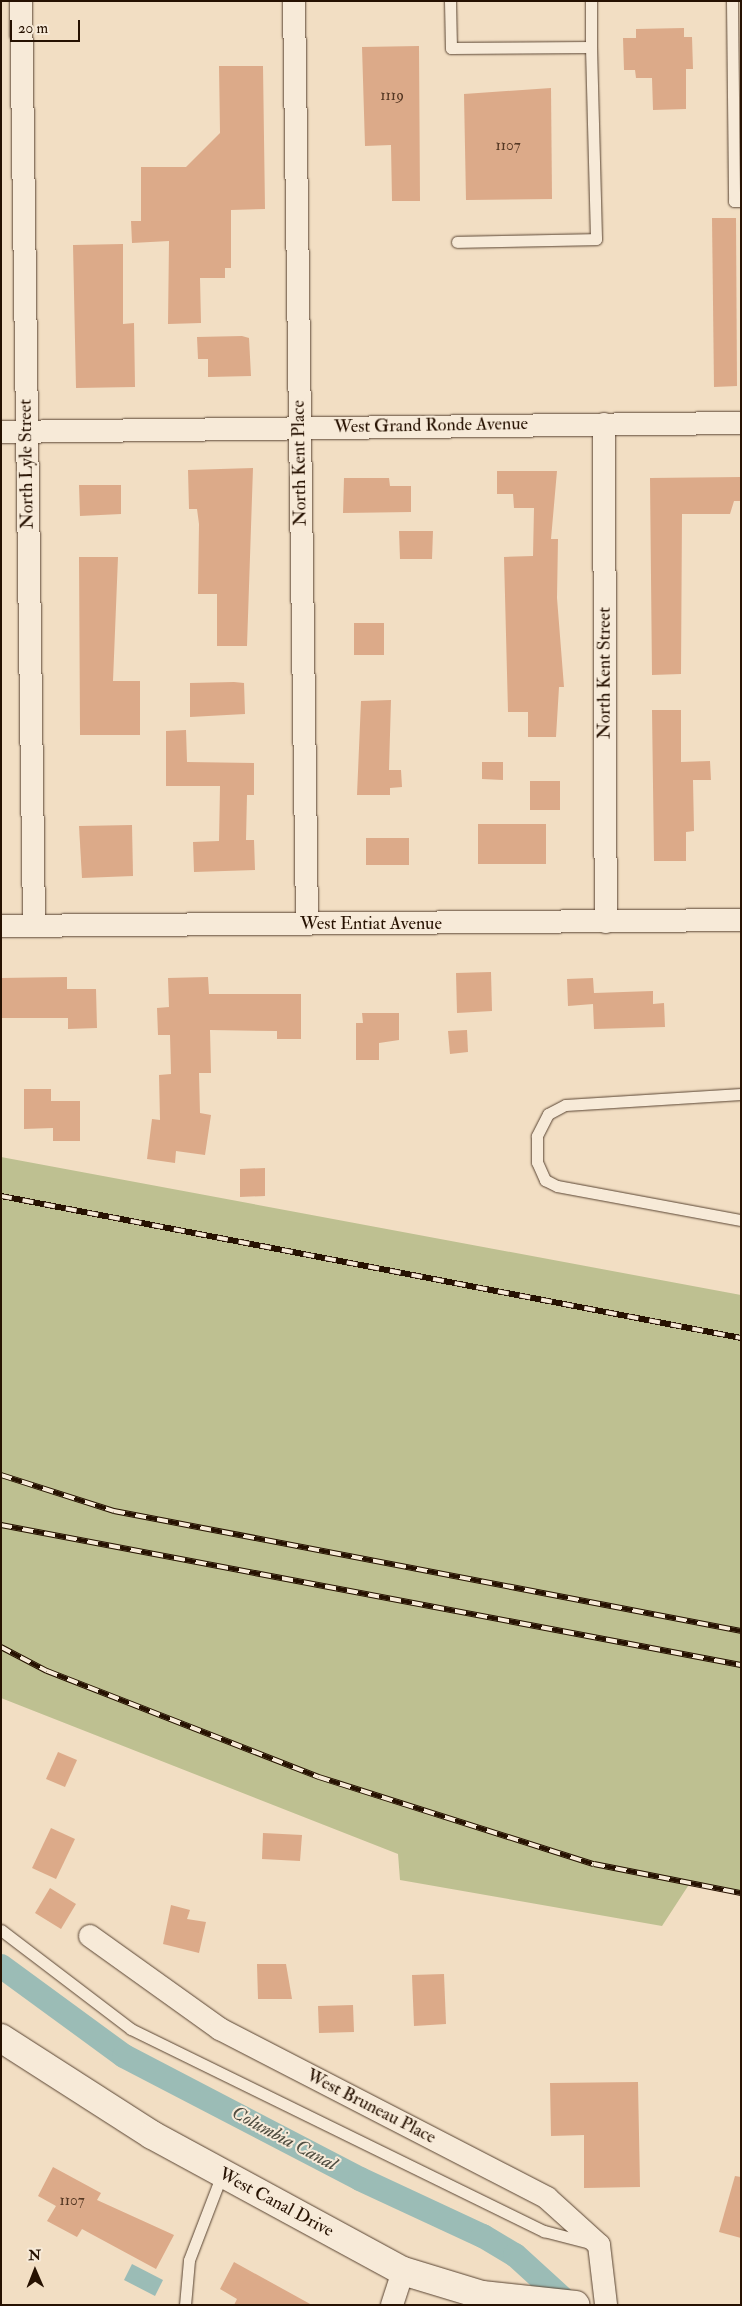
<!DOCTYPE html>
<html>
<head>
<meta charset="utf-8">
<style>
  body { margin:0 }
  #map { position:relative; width:742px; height:2306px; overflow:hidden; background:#f2dec3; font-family:"IM FELL Double Pica",serif }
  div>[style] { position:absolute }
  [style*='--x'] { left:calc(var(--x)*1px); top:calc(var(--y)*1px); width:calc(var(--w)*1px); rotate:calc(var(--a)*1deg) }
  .green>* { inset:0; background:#bec091 }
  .water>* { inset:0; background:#9bbcb6 }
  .canal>* { height:24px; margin:-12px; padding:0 12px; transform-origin:12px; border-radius:12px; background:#9bbcb6 }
  .building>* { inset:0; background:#dcaa89 }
  .roads { filter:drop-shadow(0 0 1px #594432) drop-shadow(0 0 1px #594432) }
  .lane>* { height:11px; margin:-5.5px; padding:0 5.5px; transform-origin:5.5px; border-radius:5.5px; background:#f7ead8 }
  .street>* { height:22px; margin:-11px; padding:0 11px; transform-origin:11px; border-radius:11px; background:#f7ead8 }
  .secondary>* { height:28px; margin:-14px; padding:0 14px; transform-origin:14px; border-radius:14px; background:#f7ead8 }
  .rail>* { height:5.5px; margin-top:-2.75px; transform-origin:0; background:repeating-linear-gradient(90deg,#f7ead8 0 11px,#261101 0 22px); box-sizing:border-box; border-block:1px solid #261101 }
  span { translate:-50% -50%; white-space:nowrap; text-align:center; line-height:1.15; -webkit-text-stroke:4px #f7ead8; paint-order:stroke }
  .number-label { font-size:15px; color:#543723 }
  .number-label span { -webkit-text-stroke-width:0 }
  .street-label { font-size:18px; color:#261101 }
  .water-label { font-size:19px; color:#4f4d40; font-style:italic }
  .frame { position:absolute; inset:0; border:2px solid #261101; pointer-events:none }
  .north { position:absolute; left:10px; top:2246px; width:50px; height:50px; -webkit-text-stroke:4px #f7ead8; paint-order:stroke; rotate:359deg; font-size:14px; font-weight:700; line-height:20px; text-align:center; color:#261101 }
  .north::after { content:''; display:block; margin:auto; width:18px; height:22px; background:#261101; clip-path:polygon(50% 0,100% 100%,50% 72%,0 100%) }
  .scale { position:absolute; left:10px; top:20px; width:70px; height:22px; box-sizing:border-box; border:2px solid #261101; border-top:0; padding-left:6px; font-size:15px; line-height:18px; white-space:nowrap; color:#261101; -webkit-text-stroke:4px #f7ead8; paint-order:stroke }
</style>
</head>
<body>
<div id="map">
  <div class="green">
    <div style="clip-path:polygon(1px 1157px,741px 1295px,741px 1892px,690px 1883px,662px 1926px,400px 1880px,398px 1854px,1px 1698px)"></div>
  </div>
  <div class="water">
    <div style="clip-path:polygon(132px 2264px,163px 2280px,155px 2296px,124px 2280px)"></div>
  </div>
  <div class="canal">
    <div style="--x:1;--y:1966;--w:152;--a:36.2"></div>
    <div style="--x:124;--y:2056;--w:266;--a:27.5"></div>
    <div style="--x:360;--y:2179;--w:136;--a:24.9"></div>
    <div style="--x:483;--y:2236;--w:37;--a:31"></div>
    <div style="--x:515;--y:2255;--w:74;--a:42.3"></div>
  </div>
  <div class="building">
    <div style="clip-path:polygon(684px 28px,684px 37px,692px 37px,693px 69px,686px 69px,686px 109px,653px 110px,652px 78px,636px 78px,635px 70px,624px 70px,623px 38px,636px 38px,636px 29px)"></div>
    <div style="clip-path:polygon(419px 46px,420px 201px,392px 201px,391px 145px,365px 146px,362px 47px)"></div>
    <div style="clip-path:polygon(219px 66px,263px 66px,265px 209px,231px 210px,231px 268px,225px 268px,225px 278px,200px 278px,201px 323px,168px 324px,169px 241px,132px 243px,131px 221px,141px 221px,141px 167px,186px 167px,220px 133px)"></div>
    <div style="clip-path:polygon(551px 88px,552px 199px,466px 200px,464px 94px)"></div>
    <div style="clip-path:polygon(712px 218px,736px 218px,737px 386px,714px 387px)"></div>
    <div style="clip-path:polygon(123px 244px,123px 324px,134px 323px,135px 387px,76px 388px,73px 245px)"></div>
    <div style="clip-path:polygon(242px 336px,249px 338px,251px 376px,208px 377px,208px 359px,198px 359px,197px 337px)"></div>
    <div style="clip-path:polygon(253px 468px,247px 646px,217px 646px,217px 594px,198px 594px,199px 524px,197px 509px,189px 509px,188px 470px)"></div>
    <div style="clip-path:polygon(497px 471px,557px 471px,551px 539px,558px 539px,557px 598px,564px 687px,559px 687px,556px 737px,528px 737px,528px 712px,508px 712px,504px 557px,533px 556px,534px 508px,514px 508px,513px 494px,497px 494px)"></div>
    <div style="clip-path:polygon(741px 477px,741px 501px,734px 501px,730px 514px,682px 514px,681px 674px,652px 675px,650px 478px)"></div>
    <div style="clip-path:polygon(344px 478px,389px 478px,390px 486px,411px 486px,411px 512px,343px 513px)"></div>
    <div style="clip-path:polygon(79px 485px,121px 485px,121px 514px,80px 516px)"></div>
    <div style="clip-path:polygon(399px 531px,433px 531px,432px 559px,400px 559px)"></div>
    <div style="clip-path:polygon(79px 557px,118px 557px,113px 681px,140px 681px,140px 735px,80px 735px)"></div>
    <div style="clip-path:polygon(354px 623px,384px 623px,384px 655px,354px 655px)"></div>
    <div style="clip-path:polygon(234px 682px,244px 683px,245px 714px,190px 717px,190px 683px)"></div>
    <div style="clip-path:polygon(391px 700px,389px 770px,401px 770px,402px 787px,390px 788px,390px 795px,357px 795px,361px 701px)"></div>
    <div style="clip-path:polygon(652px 710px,681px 710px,681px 762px,710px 761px,711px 780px,693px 780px,694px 831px,686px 832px,686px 861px,654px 861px)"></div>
    <div style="clip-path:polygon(186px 730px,187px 762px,254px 763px,254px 795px,247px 795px,246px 840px,254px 840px,255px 870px,194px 872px,193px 842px,219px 841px,220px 786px,166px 786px,166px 731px)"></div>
    <div style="clip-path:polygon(482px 762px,503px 762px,503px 780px,482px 779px)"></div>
    <div style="clip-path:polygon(530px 781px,560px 781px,560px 810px,530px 810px)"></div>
    <div style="clip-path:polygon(478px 824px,546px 824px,546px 864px,478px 864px)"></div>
    <div style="clip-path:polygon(132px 825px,133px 876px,82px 878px,79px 826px)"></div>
    <div style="clip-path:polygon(366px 838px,409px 838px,409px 865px,366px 865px)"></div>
    <div style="clip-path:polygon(491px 972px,492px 1011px,457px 1013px,456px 973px)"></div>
    <div style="clip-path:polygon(67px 977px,67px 989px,96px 989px,97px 1028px,68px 1029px,68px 1018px,1px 1018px,1px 978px)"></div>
    <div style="clip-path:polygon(208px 977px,209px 994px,301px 994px,301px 1039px,277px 1039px,277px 1031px,210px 1030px,211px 1073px,199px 1073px,200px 1113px,211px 1115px,205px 1155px,176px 1151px,175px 1163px,147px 1159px,152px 1119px,160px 1120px,159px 1075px,171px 1074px,170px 1035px,158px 1035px,157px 1008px,169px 1007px,168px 978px)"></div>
    <div style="clip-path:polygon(593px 978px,594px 993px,653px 991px,653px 1004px,664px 1003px,665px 1027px,594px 1029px,593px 1004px,568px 1006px,567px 979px)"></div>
    <div style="clip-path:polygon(362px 1013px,399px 1013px,399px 1040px,379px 1043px,379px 1060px,356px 1060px,356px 1023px,363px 1023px)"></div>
    <div style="clip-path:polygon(467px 1030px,468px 1052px,450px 1054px,448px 1031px)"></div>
    <div style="clip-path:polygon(24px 1089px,51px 1089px,51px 1101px,80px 1101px,80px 1141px,53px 1141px,53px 1128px,24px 1129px)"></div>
    <div style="clip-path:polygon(265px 1168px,265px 1196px,240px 1197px,240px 1169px)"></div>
    <div style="clip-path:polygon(58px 1752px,77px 1760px,65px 1787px,46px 1779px)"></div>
    <div style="clip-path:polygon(51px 1828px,75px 1839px,56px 1879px,32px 1868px)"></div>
    <div style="clip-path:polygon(263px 1833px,302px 1835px,300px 1861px,262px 1859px)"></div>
    <div style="clip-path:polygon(50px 1888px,76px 1904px,61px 1929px,35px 1913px)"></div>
    <div style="clip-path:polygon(171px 1905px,190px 1910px,187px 1919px,206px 1922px,199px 1953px,163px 1944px)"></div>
    <div style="clip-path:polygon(257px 1964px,286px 1964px,292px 1999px,258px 1999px)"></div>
    <div style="clip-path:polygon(444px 1974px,446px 2024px,414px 2026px,412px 1975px)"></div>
    <div style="clip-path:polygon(353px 2005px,354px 2032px,319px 2033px,318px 2006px)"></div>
    <div style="clip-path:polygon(638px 2082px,640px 2187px,584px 2188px,584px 2135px,551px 2136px,550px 2083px)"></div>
    <div style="clip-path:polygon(53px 2167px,101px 2193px,97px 2200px,174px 2235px,156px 2269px,82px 2229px,77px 2237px,47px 2221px,56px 2206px,38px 2196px)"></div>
    <div style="clip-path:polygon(735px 2176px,741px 2177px,741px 2238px,719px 2232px)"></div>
    <div style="clip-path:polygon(234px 2262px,312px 2305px,234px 2305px,237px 2299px,220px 2289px)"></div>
  </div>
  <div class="roads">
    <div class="lane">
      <div style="--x:450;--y:1;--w:47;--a:88.8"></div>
      <div style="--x:451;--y:48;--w:140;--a:-0.4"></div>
      <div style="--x:591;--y:47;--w:192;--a:88.5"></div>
      <div style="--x:596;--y:239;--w:139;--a:178.8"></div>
      <div style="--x:591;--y:1;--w:46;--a:90"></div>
      <div style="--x:732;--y:1;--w:200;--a:89.4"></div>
      <div style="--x:734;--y:201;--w:7;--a:0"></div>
      <div style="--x:741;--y:1094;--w:176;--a:176.4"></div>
      <div style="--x:565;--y:1105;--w:19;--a:152"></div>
      <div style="--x:548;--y:1114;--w:25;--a:117"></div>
      <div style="--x:537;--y:1136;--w:26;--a:90"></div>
      <div style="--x:537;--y:1162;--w:20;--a:66"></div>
      <div style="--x:545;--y:1180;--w:13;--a:27"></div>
      <div style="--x:557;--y:1186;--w:187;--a:10.5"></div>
      <div style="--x:1;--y:1930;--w:163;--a:37.3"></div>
      <div style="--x:131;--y:2029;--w:460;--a:26.1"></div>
      <div style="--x:544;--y:2231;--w:48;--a:14.6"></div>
      <div style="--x:185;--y:2305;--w:45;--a:-84.9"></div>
      <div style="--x:189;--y:2260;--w:92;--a:-69"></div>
    </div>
    <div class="street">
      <div style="--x:21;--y:1;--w:925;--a:89.19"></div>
      <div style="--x:294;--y:1;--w:923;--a:89.19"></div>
      <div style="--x:604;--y:424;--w:498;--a:89.8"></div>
      <div style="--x:1;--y:432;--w:740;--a:-0.7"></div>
      <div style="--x:1;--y:926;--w:740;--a:-0.46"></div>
      <div style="--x:90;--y:1936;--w:160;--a:35.6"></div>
      <div style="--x:220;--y:2029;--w:368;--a:27.3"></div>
      <div style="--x:547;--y:2198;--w:70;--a:42.1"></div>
      <div style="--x:599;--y:2245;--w:60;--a:83.3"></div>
      <div style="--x:392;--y:2305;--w:36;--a:-72"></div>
    </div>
    <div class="secondary">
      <div style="--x:1;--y:2038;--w:179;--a:32.7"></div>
      <div style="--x:152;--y:2135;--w:285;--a:28.5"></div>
      <div style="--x:403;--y:2271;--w:83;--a:16.9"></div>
      <div style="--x:482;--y:2295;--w:94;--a:6.1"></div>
    </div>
  </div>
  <div class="rail">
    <div style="--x:1;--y:1196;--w:754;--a:10.86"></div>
    <div style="--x:1;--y:1475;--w:119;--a:17.7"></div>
    <div style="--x:114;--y:1511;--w:638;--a:10.83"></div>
    <div style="--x:1;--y:1525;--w:753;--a:10.71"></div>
    <div style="--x:1;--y:1647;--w:52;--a:27.6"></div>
    <div style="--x:47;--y:1671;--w:292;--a:21.3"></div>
    <div style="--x:319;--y:1777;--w:288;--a:17.6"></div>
    <div style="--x:594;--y:1864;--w:150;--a:11.2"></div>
  </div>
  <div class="number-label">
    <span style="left:392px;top:96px">1119</span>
    <span style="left:508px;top:146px">1107</span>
    <span style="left:72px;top:2201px">1107</span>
  </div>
  <div class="street-label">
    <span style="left:431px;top:426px;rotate:-1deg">West Grand Ronde Avenue</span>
    <span style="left:300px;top:463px;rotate:-91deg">North Kent Place</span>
    <span style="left:27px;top:464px;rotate:-91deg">North Lyle Street</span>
    <span style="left:605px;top:673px;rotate:-90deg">North Kent Street</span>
    <span style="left:371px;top:924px">West Entiat Avenue</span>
    <span style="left:371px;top:2107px;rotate:27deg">West Bruneau Place</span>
    <span style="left:276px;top:2203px;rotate:28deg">West Canal Drive</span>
  </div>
  <div class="water-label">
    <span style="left:284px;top:2139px;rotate:28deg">Columbia Canal</span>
  </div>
  <div class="frame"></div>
  <div class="north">N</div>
  <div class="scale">20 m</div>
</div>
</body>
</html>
